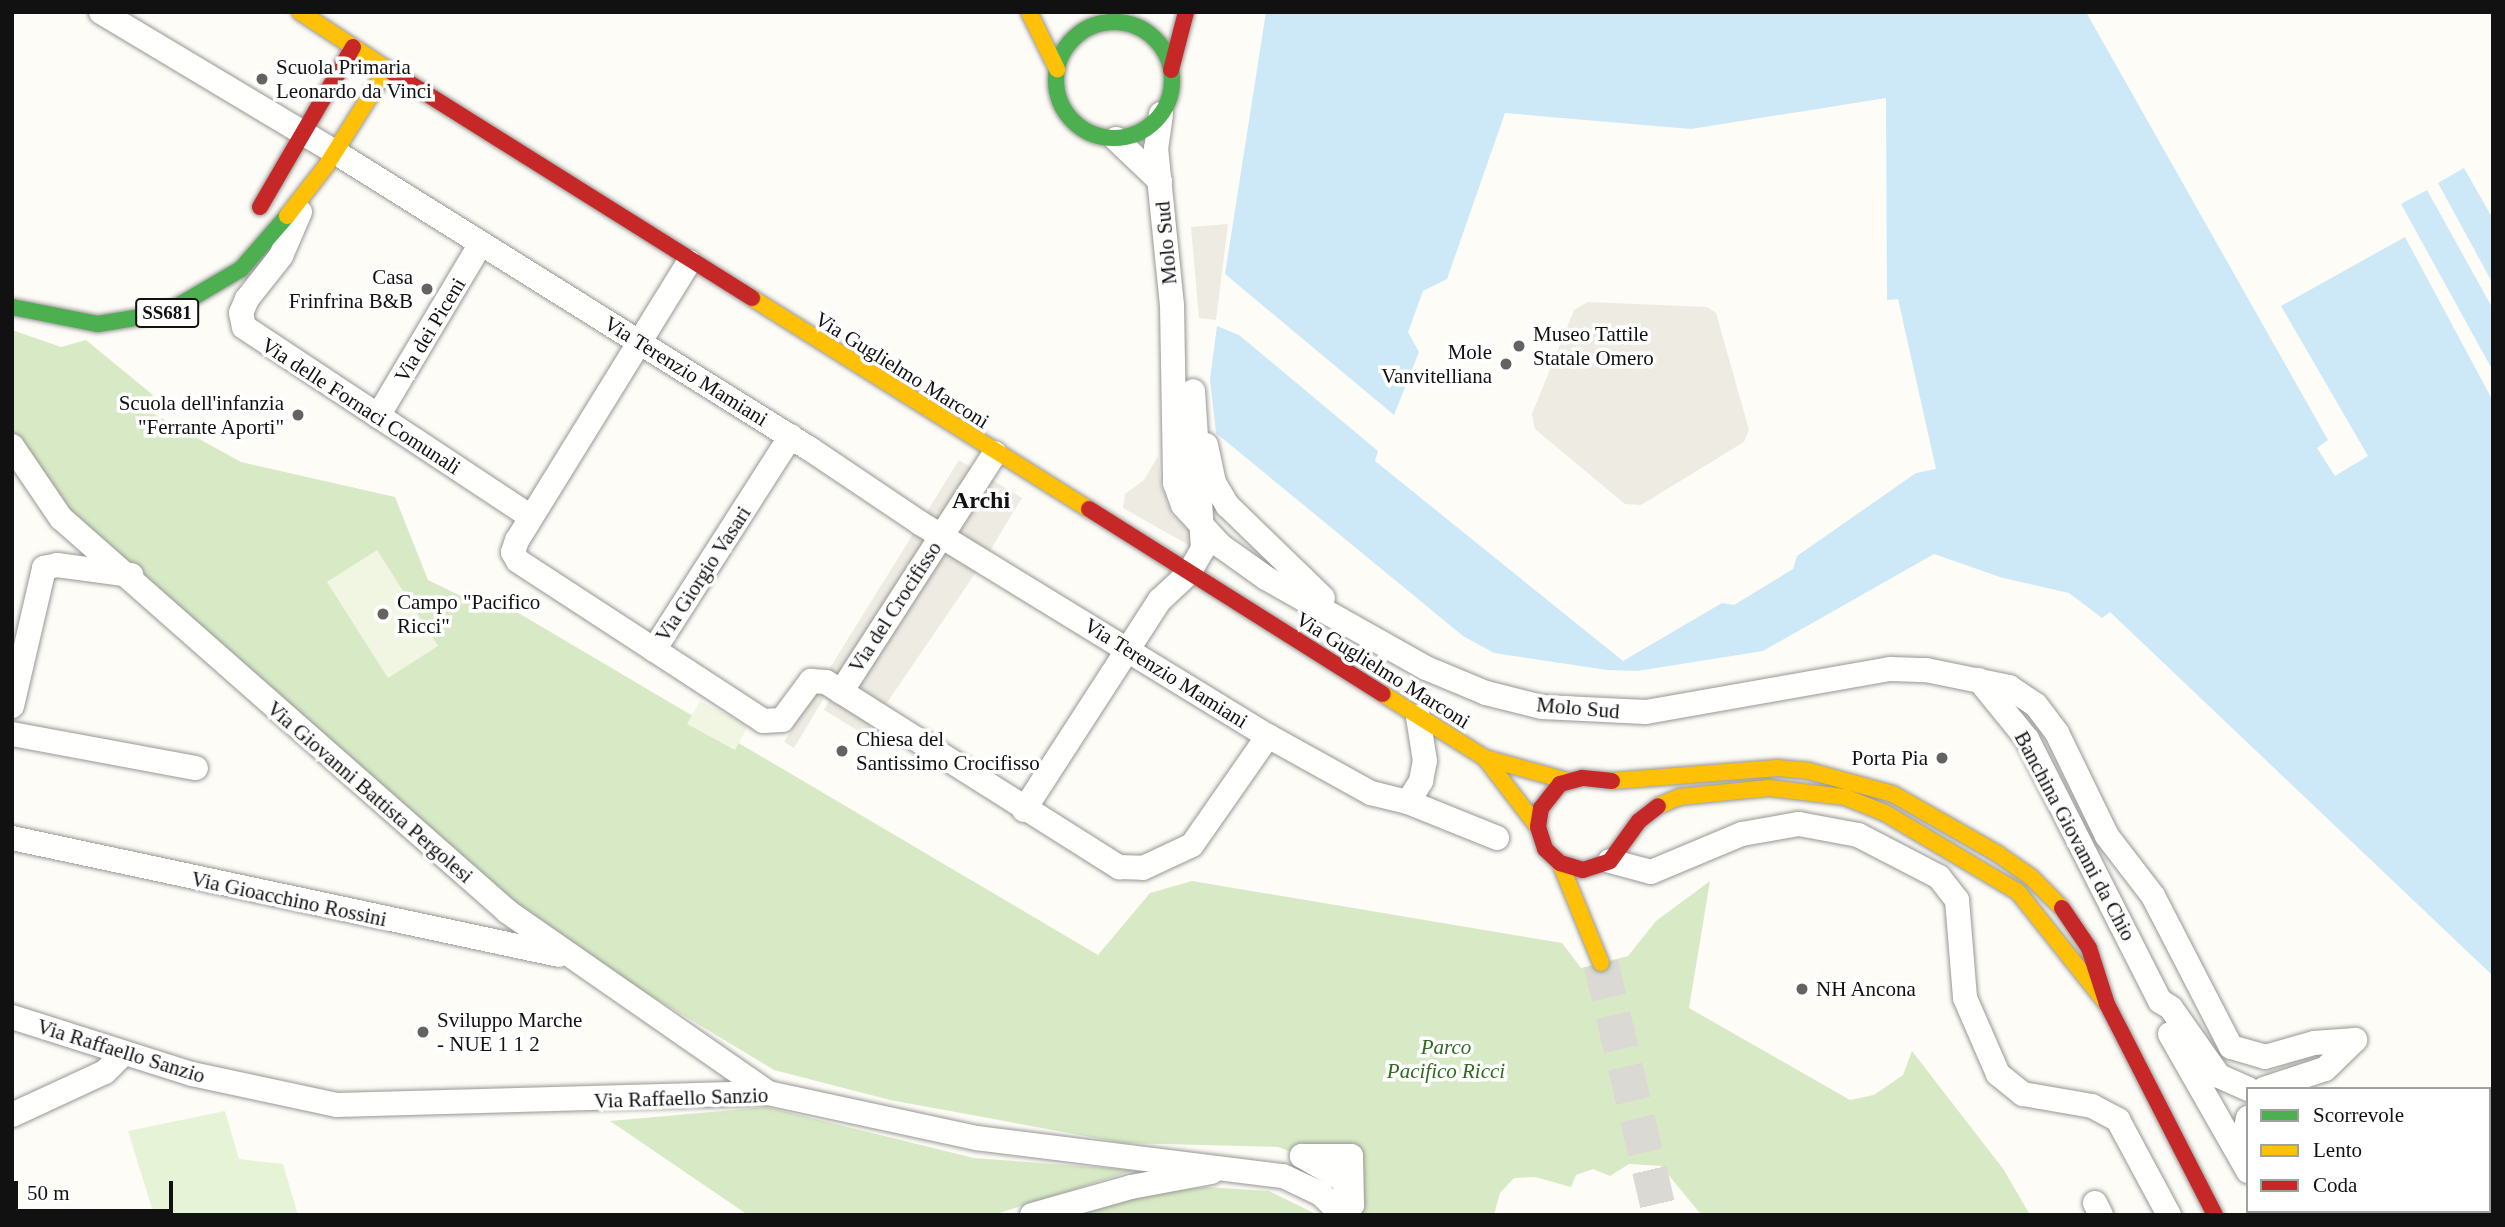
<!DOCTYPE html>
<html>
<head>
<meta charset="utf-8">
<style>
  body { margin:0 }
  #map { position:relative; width:2505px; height:1227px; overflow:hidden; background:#fdfcf7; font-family:"Times New Roman",serif }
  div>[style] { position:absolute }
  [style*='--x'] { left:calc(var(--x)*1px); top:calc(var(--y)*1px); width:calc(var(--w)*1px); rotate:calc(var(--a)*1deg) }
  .green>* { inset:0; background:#e7f3d7 }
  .forest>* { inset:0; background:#d8eac5 }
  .pitch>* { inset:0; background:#f0f6e1 }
  .plaza>* { inset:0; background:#edebe2 }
  .water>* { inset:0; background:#cde8f7 }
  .secondary-tunnel>* { height:35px; margin-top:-17.5px; transform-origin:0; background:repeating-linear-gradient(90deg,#dad9d4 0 35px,transparent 0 53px) }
  .roads { filter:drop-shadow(0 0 2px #979795) drop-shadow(0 0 2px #979795) }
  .street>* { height:24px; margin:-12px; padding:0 12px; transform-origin:12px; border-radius:12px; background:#fffffe }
  .fast>* { height:16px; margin:-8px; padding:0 8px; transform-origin:8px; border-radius:8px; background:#4caf50 }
  .fast>.ring { margin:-8px; padding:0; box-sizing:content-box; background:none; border:16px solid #4caf50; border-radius:50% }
  .slow>* { height:16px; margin:-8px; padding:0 8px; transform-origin:8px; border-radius:8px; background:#ffc107 }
  .jam>* { height:16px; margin:-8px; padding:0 8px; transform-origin:8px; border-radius:8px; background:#c62828 }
  .dots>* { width:19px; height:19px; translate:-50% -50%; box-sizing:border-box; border:4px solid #fff; border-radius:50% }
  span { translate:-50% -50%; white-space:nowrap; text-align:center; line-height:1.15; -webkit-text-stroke:7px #fff; paint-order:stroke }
  .shield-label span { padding:2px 5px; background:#fff; border:2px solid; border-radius:5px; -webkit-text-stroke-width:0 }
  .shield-label { font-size:19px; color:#111; font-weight:700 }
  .poi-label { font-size:21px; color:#111 }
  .left { translate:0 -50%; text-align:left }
  .right { translate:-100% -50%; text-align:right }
  .street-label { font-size:21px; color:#111 }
  .park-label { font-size:21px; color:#2f6b1f; font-style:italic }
  .quarter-label { font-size:24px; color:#111; font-weight:700 }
  .frame { position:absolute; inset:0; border:14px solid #111; pointer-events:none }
  .legend { position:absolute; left:2246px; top:1087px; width:245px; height:126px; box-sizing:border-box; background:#fff; border:2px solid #a0a0a0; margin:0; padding:9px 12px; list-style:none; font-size:21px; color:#111 }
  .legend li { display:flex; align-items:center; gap:14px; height:35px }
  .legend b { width:35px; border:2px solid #a0a0a0 }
  .scale { position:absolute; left:14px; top:1181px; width:159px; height:32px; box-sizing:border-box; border:4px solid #111; border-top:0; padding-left:9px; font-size:21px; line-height:24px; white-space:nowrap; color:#111; -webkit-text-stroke:5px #fff; paint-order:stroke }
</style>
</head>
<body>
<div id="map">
  <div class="green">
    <div style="clip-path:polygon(225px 1111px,239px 1159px,283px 1164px,298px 1215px,154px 1215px,128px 1131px)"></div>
  </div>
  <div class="forest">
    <div style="clip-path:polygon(12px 330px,61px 347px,86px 340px,153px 395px,145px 409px,241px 462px,395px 497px,428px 580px,469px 600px,510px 608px,1098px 955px,1150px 893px,1192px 881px,1562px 943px,1581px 968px,1628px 956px,1656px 921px,1710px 881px,1689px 1008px,1850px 1100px,1874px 1095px,1903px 1075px,1912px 1051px,2004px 1170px,2030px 1215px,1706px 1215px,1699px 1212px,1661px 1166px,1629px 1164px,1610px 1176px,1593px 1169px,1576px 1175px,1571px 1187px,1535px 1177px,1514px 1178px,1500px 1193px,1494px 1215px,1361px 1215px,1302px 1156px,1278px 1147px,1123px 1143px,890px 1100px,774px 1070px,587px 957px,510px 901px,73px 515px,12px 430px)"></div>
    <div style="clip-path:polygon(766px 1107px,974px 1158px,1135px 1170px,993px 1215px,748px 1215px,610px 1121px)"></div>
    <div style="clip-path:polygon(1206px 1187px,1269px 1191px,1318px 1215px,1068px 1215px,1129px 1196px)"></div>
  </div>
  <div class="pitch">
    <div style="clip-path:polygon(377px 550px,438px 646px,388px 678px,327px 582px)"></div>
    <div style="clip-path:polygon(700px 701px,748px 726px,735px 750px,687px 724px)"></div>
  </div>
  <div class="plaza">
    <div style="clip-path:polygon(1228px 224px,1216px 320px,1199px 318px,1191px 227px)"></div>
    <div style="clip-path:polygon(1588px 302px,1707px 307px,1716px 313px,1749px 430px,1744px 442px,1641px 505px,1625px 504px,1535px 429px,1532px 414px,1574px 310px)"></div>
    <div style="clip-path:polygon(1158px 456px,1161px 485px,1172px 515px,1198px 538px,1192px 547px,1123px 508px,1125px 494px,1144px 480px)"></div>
    <div style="clip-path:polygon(959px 460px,1022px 498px,983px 562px,865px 735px,824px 710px,829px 701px,824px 698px,794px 748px,784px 742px)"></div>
  </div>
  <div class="water">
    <div style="clip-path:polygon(1266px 12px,2086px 12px,2328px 440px,2317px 448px,2335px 476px,2368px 456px,2281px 306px,2405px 237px,2493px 401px,2493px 976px,2110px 612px,2102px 618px,2069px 593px,2003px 578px,1934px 554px,1763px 651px,1637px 671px,1607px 670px,1494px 653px,1463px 636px,1216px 433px,1210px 379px,1217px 326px,1239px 335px,1378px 451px,1375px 461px,1623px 661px,1722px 603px,1734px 605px,1793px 569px,1797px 556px,1916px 473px,1936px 469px,1898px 299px,1887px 300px,1886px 98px,1691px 129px,1505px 113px,1447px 279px,1423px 291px,1408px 332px,1419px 352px,1394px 415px,1225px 274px)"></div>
    <div style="clip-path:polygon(2464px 168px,2493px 219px,2493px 284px,2438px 183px)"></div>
    <div style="clip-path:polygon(2427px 190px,2493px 309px,2493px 371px,2401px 204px)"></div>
  </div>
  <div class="secondary-tunnel">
    <div style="--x:1601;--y:963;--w:259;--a:76.8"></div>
  </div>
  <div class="roads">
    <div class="street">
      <div style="--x:101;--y:12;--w:273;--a:30.9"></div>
      <div style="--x:335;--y:152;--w:560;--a:32.02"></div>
      <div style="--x:810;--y:449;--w:133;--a:33.9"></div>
      <div style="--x:920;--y:523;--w:408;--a:31.5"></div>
      <div style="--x:1268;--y:736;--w:118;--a:29"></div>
      <div style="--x:1371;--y:793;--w:38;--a:14"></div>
      <div style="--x:1408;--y:802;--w:96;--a:22"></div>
      <div style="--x:1161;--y:114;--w:34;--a:98"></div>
      <div style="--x:1156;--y:148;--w:158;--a:84.2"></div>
      <div style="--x:1172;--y:305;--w:178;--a:89"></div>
      <div style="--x:1175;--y:483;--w:23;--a:70"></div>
      <div style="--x:1183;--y:505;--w:56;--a:47.2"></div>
      <div style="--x:1221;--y:546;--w:55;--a:35.4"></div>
      <div style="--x:1266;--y:578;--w:184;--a:29.4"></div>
      <div style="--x:1426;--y:668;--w:65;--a:22.6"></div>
      <div style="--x:1486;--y:693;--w:58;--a:14"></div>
      <div style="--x:1542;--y:707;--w:104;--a:2.8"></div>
      <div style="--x:1646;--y:712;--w:249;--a:-10"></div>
      <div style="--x:1891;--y:669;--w:35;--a:2"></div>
      <div style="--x:1926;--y:670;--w:85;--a:11.6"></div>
      <div style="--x:2009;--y:687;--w:32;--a:34"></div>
      <div style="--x:2036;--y:705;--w:35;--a:53"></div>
      <div style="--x:2057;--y:733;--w:114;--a:64.1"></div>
      <div style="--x:2107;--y:836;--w:76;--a:52.5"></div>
      <div style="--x:2153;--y:896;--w:170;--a:62.7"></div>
      <div style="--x:2231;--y:1047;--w:35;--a:16"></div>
      <div style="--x:2265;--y:1057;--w:51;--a:-15.9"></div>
      <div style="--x:2314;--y:1043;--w:41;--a:-4.2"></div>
      <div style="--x:1116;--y:139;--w:61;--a:43.7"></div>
      <div style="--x:300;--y:212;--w:48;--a:113.4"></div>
      <div style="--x:281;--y:256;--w:55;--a:128.3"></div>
      <div style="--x:247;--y:299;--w:15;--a:113"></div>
      <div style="--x:241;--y:313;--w:14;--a:78"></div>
      <div style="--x:244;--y:327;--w:344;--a:33.5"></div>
      <div style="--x:689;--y:262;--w:327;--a:121.7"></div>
      <div style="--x:517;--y:540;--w:13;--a:108"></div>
      <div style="--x:513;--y:552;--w:10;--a:61"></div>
      <div style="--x:518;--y:561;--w:293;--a:33.1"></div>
      <div style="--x:763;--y:721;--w:19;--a:-3"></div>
      <div style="--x:782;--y:720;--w:49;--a:-53.4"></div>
      <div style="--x:811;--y:681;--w:15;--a:4"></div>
      <div style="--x:826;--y:682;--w:347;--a:32.3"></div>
      <div style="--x:1119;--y:867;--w:24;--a:2"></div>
      <div style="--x:1143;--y:868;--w:54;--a:-25.1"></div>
      <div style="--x:1192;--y:845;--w:133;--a:-55.1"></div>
      <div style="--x:378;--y:416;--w:201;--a:-59.2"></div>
      <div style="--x:1206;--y:445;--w:39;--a:78"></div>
      <div style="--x:1214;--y:483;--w:27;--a:59"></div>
      <div style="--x:1228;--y:506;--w:132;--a:44.1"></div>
      <div style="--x:12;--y:446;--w:87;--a:55.8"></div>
      <div style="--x:61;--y:518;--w:596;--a:41.39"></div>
      <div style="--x:508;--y:912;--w:317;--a:34.8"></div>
      <div style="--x:654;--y:650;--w:254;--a:-57.4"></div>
      <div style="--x:1979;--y:680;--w:76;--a:50.9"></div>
      <div style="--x:2027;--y:739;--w:294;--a:63.1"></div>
      <div style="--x:2160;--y:1001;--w:13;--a:32"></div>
      <div style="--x:2171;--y:1008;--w:83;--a:54.8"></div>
      <div style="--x:2219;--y:1076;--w:32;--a:24"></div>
      <div style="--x:841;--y:692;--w:284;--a:-57.2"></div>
      <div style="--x:12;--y:706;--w:142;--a:-76.9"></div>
      <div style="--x:44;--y:568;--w:13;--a:-13"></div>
      <div style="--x:57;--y:565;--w:75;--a:7.7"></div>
      <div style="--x:12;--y:734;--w:187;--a:10.5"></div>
      <div style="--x:1408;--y:802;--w:25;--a:-58"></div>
      <div style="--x:1421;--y:781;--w:20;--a:-79"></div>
      <div style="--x:1425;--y:761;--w:45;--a:-99"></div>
      <div style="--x:1024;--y:810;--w:250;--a:-57.1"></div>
      <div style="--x:1160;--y:600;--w:40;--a:-43"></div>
      <div style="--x:1189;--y:573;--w:28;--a:-60"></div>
      <div style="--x:1203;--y:549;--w:158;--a:-93.6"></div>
      <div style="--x:12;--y:838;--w:559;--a:12.07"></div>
      <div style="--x:1610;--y:861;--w:42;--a:15"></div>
      <div style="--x:1651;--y:872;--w:99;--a:-22.7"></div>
      <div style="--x:1742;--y:834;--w:58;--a:-10"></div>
      <div style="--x:1799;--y:824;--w:60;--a:10.6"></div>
      <div style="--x:1858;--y:835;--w:91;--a:27.4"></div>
      <div style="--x:1939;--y:877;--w:29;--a:52"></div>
      <div style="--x:1957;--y:900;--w:98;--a:85.3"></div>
      <div style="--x:1965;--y:998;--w:83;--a:66.5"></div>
      <div style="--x:1998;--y:1074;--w:32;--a:39"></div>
      <div style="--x:2023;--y:1094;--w:70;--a:9.9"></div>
      <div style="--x:2092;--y:1106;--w:30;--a:28"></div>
      <div style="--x:2118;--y:1120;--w:108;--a:61.8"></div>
      <div style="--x:12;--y:1017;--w:189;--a:17.6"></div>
      <div style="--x:192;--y:1074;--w:148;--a:12.1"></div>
      <div style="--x:337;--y:1105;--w:431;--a:-1.6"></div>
      <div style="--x:768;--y:1093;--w:213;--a:12.2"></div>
      <div style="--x:976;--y:1138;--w:309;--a:7.1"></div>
      <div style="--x:1283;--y:1176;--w:42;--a:25.3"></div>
      <div style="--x:1321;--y:1194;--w:30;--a:44"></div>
      <div style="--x:2170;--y:1034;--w:158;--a:60.3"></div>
      <div style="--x:2264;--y:1089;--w:64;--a:-18.2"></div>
      <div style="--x:2325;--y:1069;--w:42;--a:-44"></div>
      <div style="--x:12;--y:1115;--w:102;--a:-24.8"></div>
      <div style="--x:105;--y:1072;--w:24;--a:-45"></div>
      <div style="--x:2241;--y:1151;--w:34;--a:-78"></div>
      <div style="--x:1302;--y:1156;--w:49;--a:0"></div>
      <div style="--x:1351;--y:1156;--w:49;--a:88.8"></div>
      <div style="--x:1352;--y:1205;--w:8;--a:-140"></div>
      <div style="--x:1346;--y:1200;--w:19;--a:-93"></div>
      <div style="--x:1345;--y:1181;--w:50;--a:-149.8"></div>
      <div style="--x:2095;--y:1203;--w:13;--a:63"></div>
      <div style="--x:2269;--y:1211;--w:4;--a:63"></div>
      <div style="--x:1032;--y:1215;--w:103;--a:-15.8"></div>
      <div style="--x:1131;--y:1187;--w:82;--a:-10.5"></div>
    </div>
    <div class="fast">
      <div class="ring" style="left:1056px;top:22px;width:100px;height:100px"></div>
      <div style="--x:12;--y:307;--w:88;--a:11.2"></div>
      <div style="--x:98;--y:324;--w:69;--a:-9.2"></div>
      <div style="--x:166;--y:313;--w:87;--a:-30.4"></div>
      <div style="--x:241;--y:269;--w:70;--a:-49"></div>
    </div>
    <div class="slow">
      <div style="--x:1029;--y:12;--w:64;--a:63.8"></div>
      <div style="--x:287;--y:216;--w:63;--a:-52"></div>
      <div style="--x:326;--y:166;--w:115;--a:-57.8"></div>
      <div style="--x:387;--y:69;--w:104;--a:-146.8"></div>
      <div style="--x:752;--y:298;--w:398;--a:32.1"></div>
      <div style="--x:1383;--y:694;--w:120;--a:32.1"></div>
      <div style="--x:1485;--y:758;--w:86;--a:15.5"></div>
      <div style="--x:1485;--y:758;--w:87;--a:52.5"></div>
      <div style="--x:1612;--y:781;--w:166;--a:-4.5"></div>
      <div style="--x:1777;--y:768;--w:32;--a:5"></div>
      <div style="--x:1809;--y:771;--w:87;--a:15.3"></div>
      <div style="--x:1893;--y:794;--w:121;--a:29.7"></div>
      <div style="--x:1998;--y:854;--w:40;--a:34.9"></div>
      <div style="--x:2031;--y:877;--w:44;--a:45"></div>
      <div style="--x:1658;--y:806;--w:23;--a:-23"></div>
      <div style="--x:1679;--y:797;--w:90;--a:-5.7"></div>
      <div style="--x:1769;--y:788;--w:77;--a:6.8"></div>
      <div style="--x:1845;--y:797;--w:43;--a:21.8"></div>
      <div style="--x:1885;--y:813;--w:155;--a:30.7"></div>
      <div style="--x:2018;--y:892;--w:143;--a:51.5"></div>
      <div style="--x:1560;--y:863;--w:108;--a:67.7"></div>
    </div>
    <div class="jam">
      <div style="--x:387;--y:69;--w:431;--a:32.1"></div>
      <div style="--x:1171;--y:70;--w:60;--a:-75.5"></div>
      <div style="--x:260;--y:207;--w:185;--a:-59.8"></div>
      <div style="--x:1089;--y:509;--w:347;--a:32.2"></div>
      <div style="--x:1612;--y:781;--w:30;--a:-174"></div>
      <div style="--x:1582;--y:778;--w:23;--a:165"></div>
      <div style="--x:1560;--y:784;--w:31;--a:128"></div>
      <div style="--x:1541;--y:808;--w:19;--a:99"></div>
      <div style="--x:1538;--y:827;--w:23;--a:72"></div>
      <div style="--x:1545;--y:849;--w:21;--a:43"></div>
      <div style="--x:1560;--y:863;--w:24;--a:17"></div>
      <div style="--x:1583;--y:870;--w:28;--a:-18"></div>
      <div style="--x:1610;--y:861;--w:49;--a:-54.1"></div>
      <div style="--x:1639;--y:821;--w:24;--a:-38"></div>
      <div style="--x:2062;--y:908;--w:48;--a:56"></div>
      <div style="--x:2089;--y:948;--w:59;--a:72.2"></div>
      <div style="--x:2107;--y:1004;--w:237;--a:62.9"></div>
    </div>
  </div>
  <div class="dots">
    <div style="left:262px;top:79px;background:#646362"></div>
    <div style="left:427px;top:289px;background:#646362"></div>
    <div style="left:1519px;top:346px;background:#646362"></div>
    <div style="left:1506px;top:364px;background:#646362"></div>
    <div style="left:298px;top:415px;background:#646362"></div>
    <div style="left:383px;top:614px;background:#646362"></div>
    <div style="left:842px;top:751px;background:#646362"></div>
    <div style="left:1942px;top:758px;background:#646362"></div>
    <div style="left:1802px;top:989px;background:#646362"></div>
    <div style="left:423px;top:1032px;background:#646362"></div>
  </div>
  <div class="shield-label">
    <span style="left:167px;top:313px">SS681</span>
  </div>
  <div class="poi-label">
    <span class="left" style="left:276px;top:79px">Scuola Primaria<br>Leonardo da Vinci</span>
    <span class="right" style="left:413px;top:289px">Casa<br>Frinfrina B&amp;B</span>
    <span class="left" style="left:1533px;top:346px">Museo Tattile<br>Statale Omero</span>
    <span class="right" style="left:1492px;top:364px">Mole<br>Vanvitelliana</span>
    <span class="right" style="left:284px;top:415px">Scuola dell'infanzia<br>"Ferrante Aporti"</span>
    <span class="left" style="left:397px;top:614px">Campo "Pacifico<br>Ricci"</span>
    <span class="left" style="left:856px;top:751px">Chiesa del<br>Santissimo Crocifisso</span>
    <span class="right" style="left:1928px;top:758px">Porta Pia</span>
    <span class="left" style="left:1816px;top:989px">NH Ancona</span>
    <span class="left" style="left:437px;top:1032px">Sviluppo Marche<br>- NUE 1 1 2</span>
  </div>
  <div class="street-label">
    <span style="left:1166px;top:243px;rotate:-95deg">Molo Sud</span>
    <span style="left:430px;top:330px;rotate:-59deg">Via dei Piceni</span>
    <span style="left:902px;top:370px;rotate:32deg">Via Guglielmo Marconi</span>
    <span style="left:686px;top:371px;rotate:32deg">Via Terenzio Mamiani</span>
    <span style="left:361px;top:406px;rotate:33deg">Via delle Fornaci Comunali</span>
    <span style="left:703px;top:574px;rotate:-57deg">Via Giorgio Vasari</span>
    <span style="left:895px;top:607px;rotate:-57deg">Via del Crocifisso</span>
    <span style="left:1383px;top:670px;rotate:32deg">Via Guglielmo Marconi</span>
    <span style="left:1166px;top:673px;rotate:32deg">Via Terenzio Mamiani</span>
    <span style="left:1578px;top:708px;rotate:5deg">Molo Sud</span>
    <span style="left:370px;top:792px;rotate:41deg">Via Giovanni Battista Pergolesi</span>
    <span style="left:2075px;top:836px;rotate:62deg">Banchina Giovanni da Chio</span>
    <span style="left:289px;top:899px;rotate:12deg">Via Gioacchino Rossini</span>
    <span style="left:121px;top:1051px;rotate:17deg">Via Raffaello Sanzio</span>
    <span style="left:681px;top:1098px;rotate:-2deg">Via Raffaello Sanzio</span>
  </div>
  <div class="park-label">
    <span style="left:1446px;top:1059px">Parco<br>Pacifico Ricci</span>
  </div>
  <div class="quarter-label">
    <span style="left:981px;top:501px">Archi</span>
  </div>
  <div class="frame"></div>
  <ul class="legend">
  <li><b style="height:9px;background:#4caf50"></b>Scorrevole</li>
  <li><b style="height:9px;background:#ffc107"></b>Lento</li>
  <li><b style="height:9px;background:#c62828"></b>Coda</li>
  </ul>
  <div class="scale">50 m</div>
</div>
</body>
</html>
